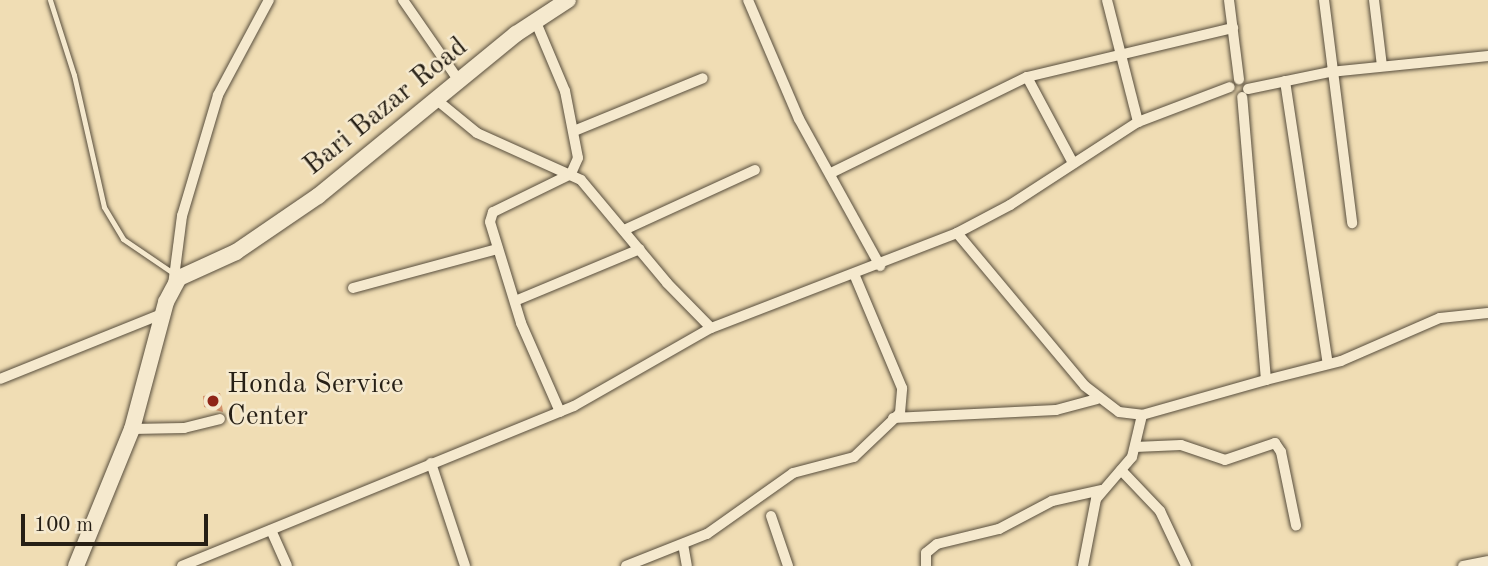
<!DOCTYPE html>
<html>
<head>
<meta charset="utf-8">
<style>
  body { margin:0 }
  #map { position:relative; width:1488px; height:566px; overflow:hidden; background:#f0ddb4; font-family:"Old Standard TT",serif }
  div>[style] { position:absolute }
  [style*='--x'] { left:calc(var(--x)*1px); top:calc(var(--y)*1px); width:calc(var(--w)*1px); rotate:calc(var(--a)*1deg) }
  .building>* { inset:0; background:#d4936c }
  .roads { filter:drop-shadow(0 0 2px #584e3d) drop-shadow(0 0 2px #584e3d) }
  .lane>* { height:5px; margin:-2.5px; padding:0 2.5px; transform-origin:2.5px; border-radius:2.5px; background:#f5e9ce }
  .street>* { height:10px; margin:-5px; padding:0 5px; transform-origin:5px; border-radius:5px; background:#f5e9ce }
  .secondary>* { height:16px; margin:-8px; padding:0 8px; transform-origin:8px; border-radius:8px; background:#f5e9ce }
  .dots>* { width:19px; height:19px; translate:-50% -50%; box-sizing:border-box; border:4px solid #f5e9ce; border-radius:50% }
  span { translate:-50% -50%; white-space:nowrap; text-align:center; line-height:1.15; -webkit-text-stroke:5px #f5e9ce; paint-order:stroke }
  .street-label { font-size:28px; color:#261f15 }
  .poi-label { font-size:28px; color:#261f15 }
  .left { translate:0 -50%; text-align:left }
  .scale { position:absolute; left:21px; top:514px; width:187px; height:32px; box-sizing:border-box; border:4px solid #261f15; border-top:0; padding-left:9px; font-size:21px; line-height:24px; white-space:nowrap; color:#261f15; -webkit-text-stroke:5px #f5e9ce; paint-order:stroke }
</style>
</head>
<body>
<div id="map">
  <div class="building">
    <div style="clip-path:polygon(220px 393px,223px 412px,204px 407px,203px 396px)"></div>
  </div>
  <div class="roads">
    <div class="lane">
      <div style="--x:50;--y:0;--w:79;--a:72.3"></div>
      <div style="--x:74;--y:75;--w:135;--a:77.2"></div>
      <div style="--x:104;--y:207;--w:37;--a:59"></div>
      <div style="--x:123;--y:239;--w:60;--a:34.2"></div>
    </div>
    <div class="street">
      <div style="--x:403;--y:0;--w:98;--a:55.3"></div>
      <div style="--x:748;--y:0;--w:129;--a:66.8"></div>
      <div style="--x:799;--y:119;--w:168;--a:61.1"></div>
      <div style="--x:1107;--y:0;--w:126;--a:75.7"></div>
      <div style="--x:1229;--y:0;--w:80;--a:82.8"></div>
      <div style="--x:1324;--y:0;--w:225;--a:82.8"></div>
      <div style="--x:1374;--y:0;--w:66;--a:83.1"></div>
      <div style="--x:535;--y:20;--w:77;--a:67.1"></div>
      <div style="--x:565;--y:91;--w:68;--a:79"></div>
      <div style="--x:578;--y:158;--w:17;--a:114"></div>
      <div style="--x:571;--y:174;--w:87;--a:154"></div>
      <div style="--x:493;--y:212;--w:10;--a:107"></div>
      <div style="--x:490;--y:222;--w:106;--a:72.9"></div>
      <div style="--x:521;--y:323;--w:97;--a:66.3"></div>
      <div style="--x:1027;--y:77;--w:98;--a:61.9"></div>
      <div style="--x:1285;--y:81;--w:286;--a:81.4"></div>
      <div style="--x:1248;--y:89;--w:84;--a:-11.7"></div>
      <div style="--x:1330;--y:72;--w:159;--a:-5.8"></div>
      <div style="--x:438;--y:101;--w:50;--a:39.4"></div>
      <div style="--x:477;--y:133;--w:114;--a:24.3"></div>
      <div style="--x:581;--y:180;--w:134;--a:50.1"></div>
      <div style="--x:667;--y:283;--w:63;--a:45.6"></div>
      <div style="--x:574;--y:131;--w:139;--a:-22.3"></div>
      <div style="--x:831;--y:173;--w:218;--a:-26.1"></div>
      <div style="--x:1027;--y:77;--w:212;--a:-13.4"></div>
      <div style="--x:624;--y:230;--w:144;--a:-24.6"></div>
      <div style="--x:957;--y:233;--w:199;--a:50.1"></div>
      <div style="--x:1085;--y:386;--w:43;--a:37.4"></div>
      <div style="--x:1119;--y:412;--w:23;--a:7"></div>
      <div style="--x:1142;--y:415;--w:129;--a:-15.8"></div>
      <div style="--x:1266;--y:380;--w:284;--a:-94.8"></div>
      <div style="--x:173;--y:285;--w:70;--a:-82.6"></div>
      <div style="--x:182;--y:216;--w:126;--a:-73.4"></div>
      <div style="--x:218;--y:95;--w:108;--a:-61.8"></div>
      <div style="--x:353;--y:288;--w:150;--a:-15.1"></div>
      <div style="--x:515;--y:301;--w:135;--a:-22.6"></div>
      <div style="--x:0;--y:379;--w:177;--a:-21.9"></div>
      <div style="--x:1266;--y:380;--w:77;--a:-14.2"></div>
      <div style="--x:1341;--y:361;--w:108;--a:-23.5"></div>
      <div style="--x:1440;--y:318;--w:48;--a:-5.9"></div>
      <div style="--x:893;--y:418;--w:163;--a:-2.8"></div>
      <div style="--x:1056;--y:410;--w:42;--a:-15"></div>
      <div style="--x:132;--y:429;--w:52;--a:-1.1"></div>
      <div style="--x:184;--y:428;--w:37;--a:-14"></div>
      <div style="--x:1135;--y:447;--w:46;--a:-2.5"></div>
      <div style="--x:1181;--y:445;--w:46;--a:18.8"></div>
      <div style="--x:1225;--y:460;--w:53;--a:-18.8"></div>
      <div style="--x:1275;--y:443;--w:11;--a:56"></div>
      <div style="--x:1281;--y:452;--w:75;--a:78.4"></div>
      <div style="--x:431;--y:463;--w:108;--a:71.7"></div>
      <div style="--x:1121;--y:470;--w:57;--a:46.4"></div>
      <div style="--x:1160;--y:511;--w:61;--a:64.7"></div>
      <div style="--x:771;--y:516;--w:53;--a:71.2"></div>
      <div style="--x:271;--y:530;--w:39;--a:66"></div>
      <div style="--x:683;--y:544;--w:22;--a:80"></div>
      <div style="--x:182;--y:566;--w:423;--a:-22.2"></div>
      <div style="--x:574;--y:406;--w:158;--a:-29.7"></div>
      <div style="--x:711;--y:328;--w:264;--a:-21.1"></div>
      <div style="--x:957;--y:233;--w:60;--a:-27.8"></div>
      <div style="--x:1010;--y:205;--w:153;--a:-33"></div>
      <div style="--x:1138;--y:122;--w:98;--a:-20.8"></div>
      <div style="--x:626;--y:566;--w:87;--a:-21.6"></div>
      <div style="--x:707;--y:534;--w:105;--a:-35.3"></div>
      <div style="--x:793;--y:473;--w:63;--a:-14.7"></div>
      <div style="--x:854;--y:457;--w:64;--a:-43.7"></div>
      <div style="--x:900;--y:413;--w:25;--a:-85"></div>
      <div style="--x:902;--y:388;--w:121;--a:-112.8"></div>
      <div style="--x:926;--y:566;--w:13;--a:-90"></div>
      <div style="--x:926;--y:553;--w:14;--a:-39"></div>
      <div style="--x:937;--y:544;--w:64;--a:-13.6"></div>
      <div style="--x:999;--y:529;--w:60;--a:-27.8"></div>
      <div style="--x:1052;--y:501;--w:50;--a:-12.7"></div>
      <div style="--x:1083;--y:566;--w:68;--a:-79"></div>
      <div style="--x:1096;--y:499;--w:55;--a:-49.4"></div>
      <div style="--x:1132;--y:457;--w:43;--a:-76.6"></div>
      <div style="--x:1463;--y:566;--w:25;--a:-11"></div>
    </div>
    <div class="secondary">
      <div style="--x:76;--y:566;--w:148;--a:-67.8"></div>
      <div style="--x:132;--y:429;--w:131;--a:-75"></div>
      <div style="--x:166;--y:302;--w:27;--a:-62"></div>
      <div style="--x:179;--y:278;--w:63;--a:-24.5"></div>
      <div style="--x:236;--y:252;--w:99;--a:-34.3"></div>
      <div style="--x:318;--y:196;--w:256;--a:-39.3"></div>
      <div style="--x:516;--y:34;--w:62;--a:-33.2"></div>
    </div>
  </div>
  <div class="dots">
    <div style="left:213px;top:401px;background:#8f2418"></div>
  </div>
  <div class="street-label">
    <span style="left:386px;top:107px;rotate:-39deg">Bari Bazar Road</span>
  </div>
  <div class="poi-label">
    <span class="left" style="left:227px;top:401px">Honda Service<br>Center</span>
  </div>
  <div class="scale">100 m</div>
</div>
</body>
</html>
